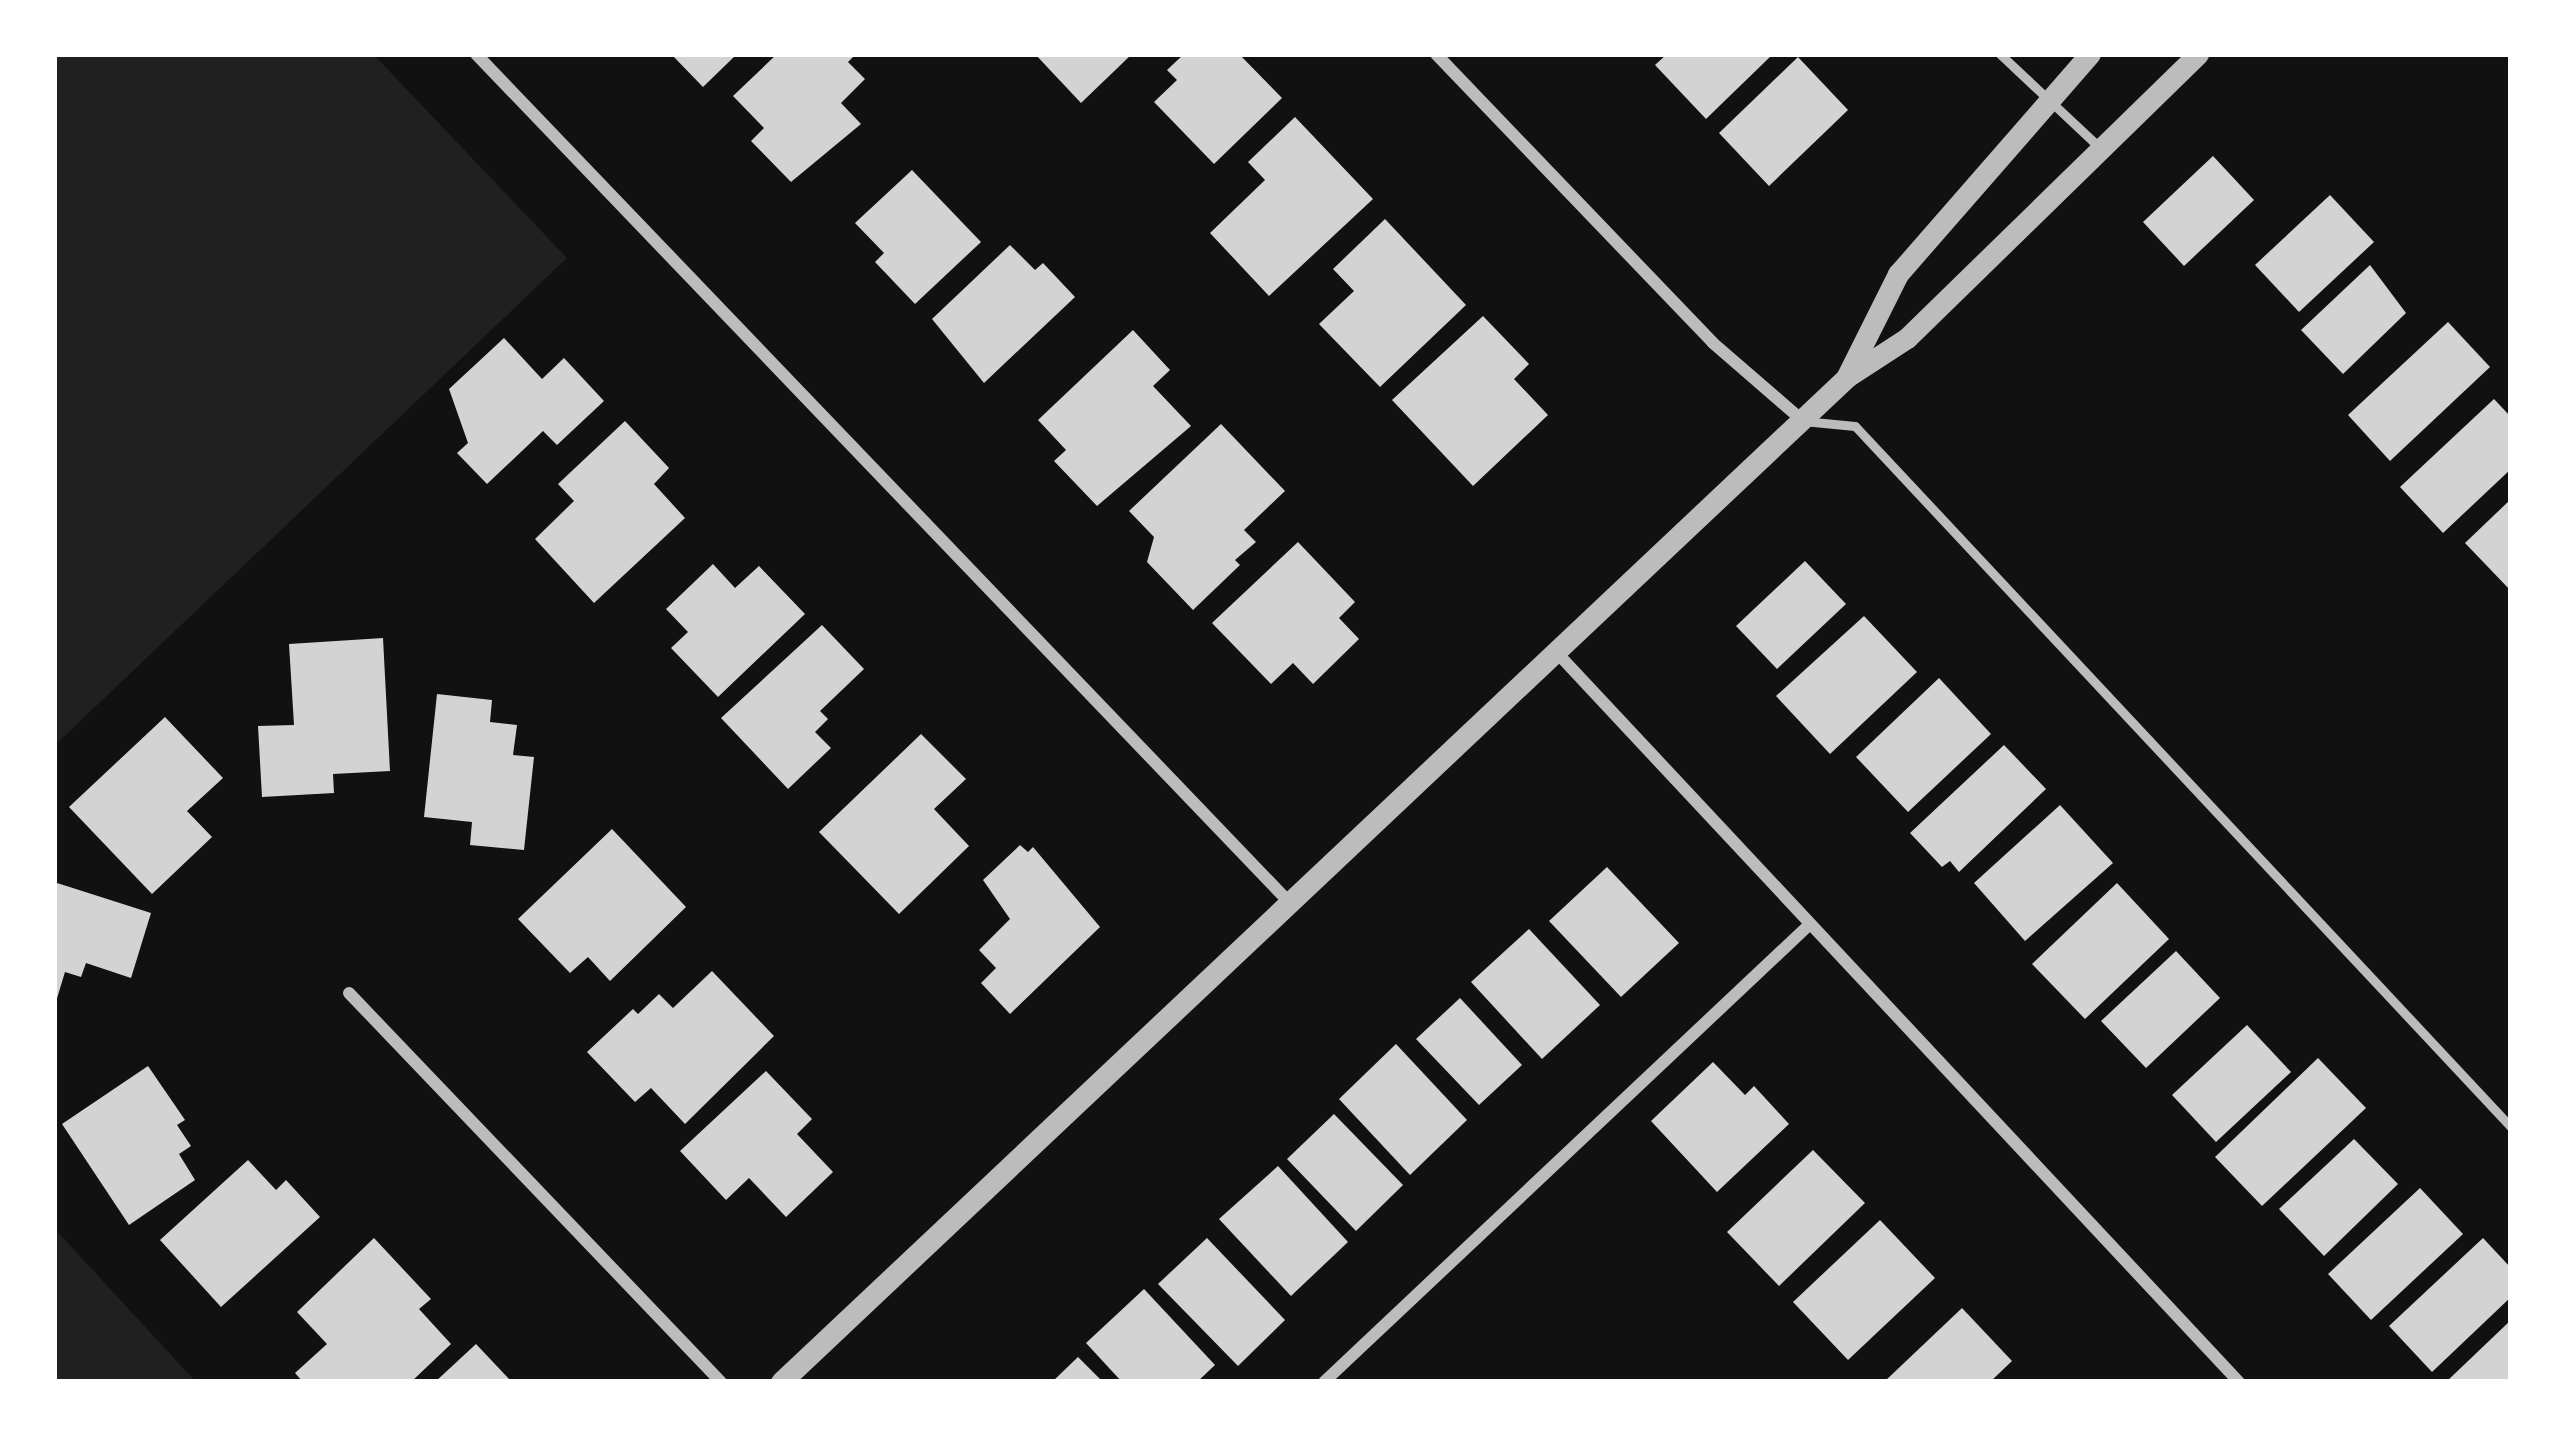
<!DOCTYPE html>
<html>
<head>
<meta charset="utf-8">
<style>
  body { margin:0 }
  #map { position:relative; width:2565px; height:1436px; overflow:hidden; background:#111; font-family:Cabin,sans-serif }
  div>[style] { position:absolute }
  [style*='--x'] { left:calc(var(--x)*1px); top:calc(var(--y)*1px); width:calc(var(--w)*1px); rotate:calc(var(--a)*1deg) }
  .green>* { inset:0; background:#202020 }
  .building>* { inset:0; background:#d3d3d3 }
  .service>* { height:9px; margin:-4.5px; padding:0 4.5px; transform-origin:4.5px; border-radius:4.5px; background:#bcbcbc }
  .minor>* { height:12px; margin:-6px; padding:0 6px; transform-origin:6px; border-radius:6px; background:#bcbcbc }
  .tertiary>* { height:21px; margin:-10.5px; padding:0 10.5px; transform-origin:10.5px; border-radius:10.5px; background:#bcbcbc }
  span { translate:-50% -50%; white-space:nowrap; text-align:center; line-height:1.15; -webkit-text-stroke:9px #fff; paint-order:stroke }
  .frame { position:absolute; inset:0; border:57px solid #fff; pointer-events:none }
</style>
</head>
<body>
<div id="map">
  <div class="green">
    <div style="clip-path:polygon(54px 54px,373px 54px,567px 258px,54px 746px)"></div>
    <div style="clip-path:polygon(54px 1228px,196px 1382px,54px 1382px)"></div>
  </div>
  <div class="building">
    <div style="clip-path:polygon(671px 54px,737px 54px,703px 87px)"></div>
    <div style="clip-path:polygon(777px 54px,856px 54px,848px 62px,865px 79px,841px 103px,861px 124px,791px 182px,751px 141px,764px 128px,733px 96px)"></div>
    <div style="clip-path:polygon(1035px 54px,1132px 54px,1081px 103px)"></div>
    <div style="clip-path:polygon(1184px 54px,1239px 54px,1282px 98px,1214px 164px,1154px 102px,1177px 80px,1167px 70px)"></div>
    <div style="clip-path:polygon(1667px 54px,1773px 54px,1706px 119px,1655px 65px)"></div>
    <div style="clip-path:polygon(1798px 57px,1848px 110px,1769px 186px,1719px 133px)"></div>
    <div style="clip-path:polygon(1295px 117px,1373px 199px,1269px 296px,1210px 233px,1265px 180px,1248px 162px)"></div>
    <div style="clip-path:polygon(2213px 156px,2254px 200px,2184px 266px,2143px 222px)"></div>
    <div style="clip-path:polygon(912px 170px,981px 242px,915px 304px,875px 262px,884px 253px,855px 223px)"></div>
    <div style="clip-path:polygon(2330px 195px,2374px 242px,2299px 312px,2255px 265px)"></div>
    <div style="clip-path:polygon(1385px 219px,1466px 305px,1380px 387px,1319px 324px,1354px 291px,1333px 269px)"></div>
    <div style="clip-path:polygon(1010px 245px,1035px 270px,1043px 263px,1075px 297px,984px 383px,932px 319px)"></div>
    <div style="clip-path:polygon(2370px 265px,2406px 313px,2343px 374px,2301px 330px)"></div>
    <div style="clip-path:polygon(1483px 316px,1529px 364px,1514px 379px,1548px 415px,1473px 486px,1392px 400px)"></div>
    <div style="clip-path:polygon(2448px 322px,2490px 367px,2390px 461px,2348px 415px)"></div>
    <div style="clip-path:polygon(1133px 330px,1170px 370px,1153px 386px,1191px 426px,1097px 506px,1054px 461px,1066px 450px,1038px 420px)"></div>
    <div style="clip-path:polygon(504px 338px,542px 379px,564px 358px,604px 401px,557px 445px,543px 431px,487px 484px,457px 453px,468px 443px,449px 389px)"></div>
    <div style="clip-path:polygon(2494px 399px,2511px 417px,2511px 469px,2443px 533px,2400px 487px)"></div>
    <div style="clip-path:polygon(625px 421px,669px 468px,654px 484px,685px 518px,594px 603px,535px 539px,574px 501px,558px 484px)"></div>
    <div style="clip-path:polygon(1221px 424px,1285px 491px,1244px 530px,1256px 542px,1235px 560px,1240px 565px,1193px 610px,1147px 562px,1154px 537px,1129px 511px)"></div>
    <div style="clip-path:polygon(2511px 499px,2511px 591px,2465px 543px)"></div>
    <div style="clip-path:polygon(1298px 542px,1355px 602px,1339px 618px,1359px 639px,1313px 684px,1293px 663px,1271px 684px,1212px 623px)"></div>
    <div style="clip-path:polygon(1805px 561px,1846px 604px,1777px 669px,1736px 626px)"></div>
    <div style="clip-path:polygon(713px 564px,735px 588px,759px 566px,805px 614px,718px 697px,671px 648px,688px 632px,666px 609px)"></div>
    <div style="clip-path:polygon(1864px 616px,1917px 672px,1830px 754px,1776px 696px)"></div>
    <div style="clip-path:polygon(822px 625px,864px 669px,820px 711px,828px 719px,815px 732px,831px 748px,788px 789px,721px 718px)"></div>
    <div style="clip-path:polygon(383px 638px,390px 771px,333px 774px,334px 793px,262px 797px,258px 726px,294px 725px,289px 644px)"></div>
    <div style="clip-path:polygon(1939px 678px,1991px 734px,1908px 812px,1856px 757px)"></div>
    <div style="clip-path:polygon(437px 694px,492px 700px,490px 722px,517px 725px,513px 755px,534px 757px,524px 850px,470px 845px,472px 822px,424px 817px)"></div>
    <div style="clip-path:polygon(165px 717px,223px 778px,187px 811px,212px 837px,152px 894px,69px 807px)"></div>
    <div style="clip-path:polygon(921px 734px,966px 779px,934px 809px,969px 846px,899px 914px,819px 832px)"></div>
    <div style="clip-path:polygon(2004px 745px,2046px 789px,1959px 872px,1950px 861px,1942px 867px,1910px 833px)"></div>
    <div style="clip-path:polygon(2060px 805px,2113px 863px,2025px 941px,1974px 883px)"></div>
    <div style="clip-path:polygon(612px 829px,686px 907px,610px 981px,588px 957px,570px 973px,518px 919px)"></div>
    <div style="clip-path:polygon(1020px 845px,1028px 852px,1033px 847px,1100px 927px,1010px 1014px,981px 983px,996px 968px,979px 950px,1010px 919px,983px 880px)"></div>
    <div style="clip-path:polygon(1607px 867px,1679px 943px,1621px 997px,1549px 921px)"></div>
    <div style="clip-path:polygon(54px 882px,151px 913px,131px 978px,86px 963px,81px 977px,65px 972px,55px 1005px)"></div>
    <div style="clip-path:polygon(2117px 883px,2169px 939px,2085px 1019px,2032px 964px)"></div>
    <div style="clip-path:polygon(1529px 929px,1600px 1005px,1542px 1059px,1471px 982px)"></div>
    <div style="clip-path:polygon(2176px 951px,2220px 998px,2146px 1068px,2101px 1021px)"></div>
    <div style="clip-path:polygon(712px 971px,774px 1036px,685px 1124px,651px 1088px,635px 1102px,587px 1052px,633px 1009px,638px 1014px,659px 994px,673px 1008px)"></div>
    <div style="clip-path:polygon(1460px 998px,1522px 1065px,1479px 1105px,1416px 1039px)"></div>
    <div style="clip-path:polygon(2247px 1025px,2291px 1072px,2216px 1142px,2172px 1095px)"></div>
    <div style="clip-path:polygon(1396px 1044px,1467px 1120px,1410px 1175px,1339px 1099px)"></div>
    <div style="clip-path:polygon(2318px 1058px,2366px 1108px,2262px 1206px,2215px 1157px)"></div>
    <div style="clip-path:polygon(1713px 1062px,1745px 1095px,1754px 1086px,1789px 1124px,1717px 1192px,1651px 1121px)"></div>
    <div style="clip-path:polygon(148px 1066px,185px 1120px,177px 1125px,191px 1146px,179px 1154px,195px 1180px,129px 1225px,62px 1124px)"></div>
    <div style="clip-path:polygon(766px 1071px,812px 1119px,797px 1134px,833px 1172px,786px 1217px,749px 1178px,726px 1200px,680px 1151px)"></div>
    <div style="clip-path:polygon(1334px 1114px,1403px 1185px,1356px 1231px,1287px 1159px)"></div>
    <div style="clip-path:polygon(2354px 1139px,2398px 1184px,2324px 1256px,2279px 1209px)"></div>
    <div style="clip-path:polygon(1813px 1150px,1865px 1203px,1779px 1286px,1727px 1232px)"></div>
    <div style="clip-path:polygon(248px 1160px,276px 1190px,286px 1180px,320px 1217px,221px 1307px,160px 1240px)"></div>
    <div style="clip-path:polygon(1278px 1166px,1348px 1242px,1291px 1296px,1219px 1219px)"></div>
    <div style="clip-path:polygon(2420px 1188px,2463px 1234px,2371px 1320px,2328px 1274px)"></div>
    <div style="clip-path:polygon(1880px 1220px,1935px 1278px,1848px 1360px,1793px 1302px)"></div>
    <div style="clip-path:polygon(374px 1238px,431px 1299px,419px 1309px,451px 1344px,411px 1382px,303px 1382px,295px 1373px,327px 1344px,297px 1312px)"></div>
    <div style="clip-path:polygon(1207px 1238px,1285px 1320px,1238px 1366px,1158px 1284px)"></div>
    <div style="clip-path:polygon(2483px 1238px,2511px 1268px,2511px 1297px,2432px 1372px,2389px 1326px)"></div>
    <div style="clip-path:polygon(1144px 1289px,1215px 1365px,1197px 1382px,1122px 1382px,1086px 1343px)"></div>
    <div style="clip-path:polygon(1962px 1308px,2012px 1361px,1990px 1382px,1884px 1382px)"></div>
    <div style="clip-path:polygon(2511px 1320px,2511px 1382px,2446px 1382px)"></div>
    <div style="clip-path:polygon(476px 1344px,512px 1382px,435px 1382px)"></div>
    <div style="clip-path:polygon(1078px 1357px,1103px 1382px,1052px 1382px)"></div>
  </div>
  <div class="service">
    <div style="--x:2000;--y:54;--w:139;--a:43.2"></div>
    <div style="--x:1803;--y:421;--w:52;--a:5.5"></div>
    <div style="--x:1855;--y:426;--w:960;--a:46.9"></div>
  </div>
  <div class="minor">
    <div style="--x:476;--y:54;--w:1176;--a:46.21"></div>
    <div style="--x:1436;--y:54;--w:400;--a:46.2"></div>
    <div style="--x:1713;--y:343;--w:118;--a:40.9"></div>
    <div style="--x:1560;--y:656;--w:994;--a:46.92"></div>
    <div style="--x:349;--y:993;--w:538;--a:46.28"></div>
    <div style="--x:1324;--y:1382;--w:666;--a:-43.3"></div>
  </div>
  <div class="tertiary">
    <div style="--x:1847;--y:376;--w:114;--a:-63.4"></div>
    <div style="--x:1898;--y:274;--w:292;--a:-48.9"></div>
    <div style="--x:781;--y:1382;--w:1465;--a:-43.31"></div>
    <div style="--x:1847;--y:377;--w:72;--a:-33"></div>
    <div style="--x:1907;--y:338;--w:407;--a:-44.3"></div>
  </div>
  <div class="frame"></div>
</div>
</body>
</html>
